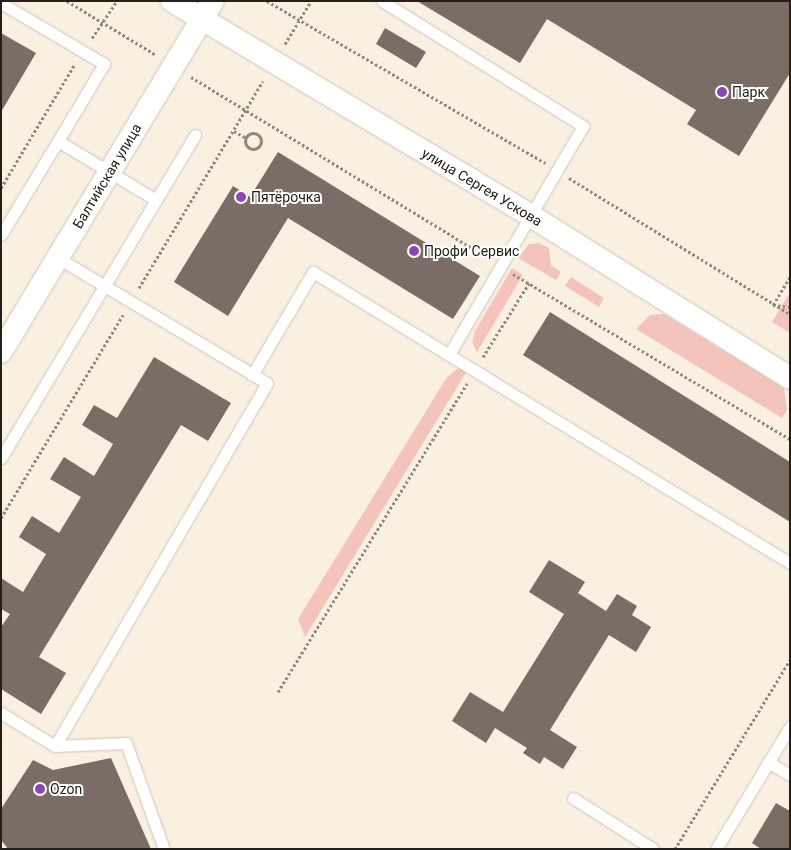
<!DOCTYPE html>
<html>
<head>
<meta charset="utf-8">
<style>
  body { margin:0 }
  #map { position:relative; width:791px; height:850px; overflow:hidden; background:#f9f0e2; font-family:Roboto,sans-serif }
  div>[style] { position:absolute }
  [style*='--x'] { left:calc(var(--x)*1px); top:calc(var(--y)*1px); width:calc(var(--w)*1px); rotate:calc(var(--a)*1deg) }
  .green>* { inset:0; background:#f4c4bc }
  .building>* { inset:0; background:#7a6d65 }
  .path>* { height:3px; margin-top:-1.5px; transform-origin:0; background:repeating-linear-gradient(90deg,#8e887e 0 2.5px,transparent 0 5px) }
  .path>.ring { margin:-1.5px; padding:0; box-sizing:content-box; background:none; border:3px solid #8e887e; border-radius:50% }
  .roads { filter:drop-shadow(0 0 1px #cec6b8) drop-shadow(0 0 1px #cec6b8) }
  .service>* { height:11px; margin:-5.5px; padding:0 5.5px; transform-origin:5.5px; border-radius:5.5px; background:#fff }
  .minor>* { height:22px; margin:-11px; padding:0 11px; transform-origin:11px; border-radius:11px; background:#fff }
  .dots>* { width:14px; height:14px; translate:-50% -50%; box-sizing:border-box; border:2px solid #fff; border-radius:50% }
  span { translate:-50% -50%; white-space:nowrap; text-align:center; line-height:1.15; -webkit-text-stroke:4px #fff; paint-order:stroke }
  .poi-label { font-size:14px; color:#23201b }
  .left { translate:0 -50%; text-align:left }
  .street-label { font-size:14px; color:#23201b }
  .frame { position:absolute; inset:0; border:2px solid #23201b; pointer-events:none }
</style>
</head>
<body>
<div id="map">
  <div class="green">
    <div style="clip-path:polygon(539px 243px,549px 248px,551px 265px,561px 272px,556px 280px,518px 258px,529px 244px)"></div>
    <div style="clip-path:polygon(512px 268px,523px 275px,477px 352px,472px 342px,475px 331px)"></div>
    <div style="clip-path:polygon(571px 277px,604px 298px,599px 307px,565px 286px)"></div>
    <div style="clip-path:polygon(790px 292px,790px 333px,772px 322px)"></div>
    <div style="clip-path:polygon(664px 314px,784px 388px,787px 410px,782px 418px,636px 329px,650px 315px)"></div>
    <div style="clip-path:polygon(459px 368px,467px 371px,305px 637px,298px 619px,447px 377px)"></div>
  </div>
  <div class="building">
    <div style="clip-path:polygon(417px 1px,790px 1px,790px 73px,739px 156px,687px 124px,696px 110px,547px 19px,520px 63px)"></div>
    <div style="clip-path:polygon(385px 28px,426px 52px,416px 68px,376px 44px)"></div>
    <div style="clip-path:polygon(1px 33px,36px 53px,1px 112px)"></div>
    <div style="clip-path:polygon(278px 152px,480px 276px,453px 319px,288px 218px,228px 316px,174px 282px,233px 186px,250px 197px)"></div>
    <div style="clip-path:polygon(550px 312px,790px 462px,790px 522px,523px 355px)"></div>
    <div style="clip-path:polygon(154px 357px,231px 403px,208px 441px,181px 425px,39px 657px,66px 673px,41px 714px,1px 689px,1px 627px,10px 614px,1px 609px,1px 578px,23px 592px,46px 554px,19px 537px,32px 516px,59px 533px,81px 497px,50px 479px,64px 457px,94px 476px,113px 444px,82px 425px,94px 405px,117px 418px)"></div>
    <div style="clip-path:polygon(549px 560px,585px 582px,578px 593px,606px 611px,617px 594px,637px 606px,632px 615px,651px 627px,636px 652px,609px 635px,550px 730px,577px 747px,563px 769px,544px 757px,540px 764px,523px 753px,527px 748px,495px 728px,486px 743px,452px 721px,470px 692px,503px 712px,564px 614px,529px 592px)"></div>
    <div style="clip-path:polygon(111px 758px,151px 849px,8px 849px,1px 840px,1px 809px,33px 760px,53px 770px)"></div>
    <div style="clip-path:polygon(776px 803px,790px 811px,790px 849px,761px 849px,752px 843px)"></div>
  </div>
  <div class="path">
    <div style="--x:67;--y:1;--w:104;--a:31.2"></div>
    <div style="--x:267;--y:1;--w:322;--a:30.2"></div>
    <div style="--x:92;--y:38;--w:45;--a:-56"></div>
    <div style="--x:285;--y:44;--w:50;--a:-58.8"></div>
    <div style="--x:191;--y:77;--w:346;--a:31.3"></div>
    <div style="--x:234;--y:131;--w:14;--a:30"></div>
    <div class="ring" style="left:245px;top:133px;width:13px;height:13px"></div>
    <div style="--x:569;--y:178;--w:259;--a:31.6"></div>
    <div style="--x:1;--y:188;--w:144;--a:-59.2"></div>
    <div style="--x:513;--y:274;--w:322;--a:30.8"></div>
    <div style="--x:790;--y:277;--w:33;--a:121"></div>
    <div style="--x:773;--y:305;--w:17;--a:7"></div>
    <div style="--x:139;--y:288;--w:241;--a:-59.1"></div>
    <div style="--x:483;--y:357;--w:87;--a:-58.1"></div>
    <div style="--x:1;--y:518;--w:237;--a:-59"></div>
    <div style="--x:278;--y:692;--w:362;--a:-58.5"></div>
    <div style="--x:675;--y:849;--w:221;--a:-58.7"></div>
  </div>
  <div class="roads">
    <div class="service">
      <div style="--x:382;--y:1;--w:237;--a:31.9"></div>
      <div style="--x:583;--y:126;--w:264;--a:120.4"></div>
      <div style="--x:1;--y:3;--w:120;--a:30.6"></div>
      <div style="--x:104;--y:64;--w:90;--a:120.9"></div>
      <div style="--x:1;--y:235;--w:110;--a:-58.8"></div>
      <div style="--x:58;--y:141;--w:114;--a:31"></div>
      <div style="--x:252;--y:375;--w:120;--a:-59.4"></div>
      <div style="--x:313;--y:272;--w:559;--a:31.39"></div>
      <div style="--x:1;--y:458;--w:377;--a:-59"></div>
      <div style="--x:1;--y:713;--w:63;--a:31.4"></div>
      <div style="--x:55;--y:746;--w:71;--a:-2.4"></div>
      <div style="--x:126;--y:743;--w:113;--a:70.3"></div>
      <div style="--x:55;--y:746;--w:420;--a:-59.7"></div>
      <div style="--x:267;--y:383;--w:244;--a:-149.1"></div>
      <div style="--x:768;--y:762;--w:26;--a:31"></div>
      <div style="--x:573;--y:798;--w:95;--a:32.5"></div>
      <div style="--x:716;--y:849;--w:143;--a:-58.8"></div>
    </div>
    <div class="minor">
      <div style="--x:172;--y:1;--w:418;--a:30.9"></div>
      <div style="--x:531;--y:216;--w:305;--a:32"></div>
      <div style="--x:1;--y:352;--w:410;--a:-58.9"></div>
    </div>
  </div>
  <div class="dots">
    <div style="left:722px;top:92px;background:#9045b7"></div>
    <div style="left:241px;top:197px;background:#9045b7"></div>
    <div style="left:414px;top:251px;background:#9045b7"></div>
    <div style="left:40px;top:789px;background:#9045b7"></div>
  </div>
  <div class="poi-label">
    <span class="left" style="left:732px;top:92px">Парк</span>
    <span class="left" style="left:251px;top:197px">Пятёрочка</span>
    <span class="left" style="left:424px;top:251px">Профи Сервис</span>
    <span class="left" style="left:50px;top:789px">Ozon</span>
  </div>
  <div class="street-label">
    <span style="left:107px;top:176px;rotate:-59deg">Балтийская улица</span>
    <span style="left:482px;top:187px;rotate:31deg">улица Сергея Ускова</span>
  </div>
  <div class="frame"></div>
</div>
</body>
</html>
